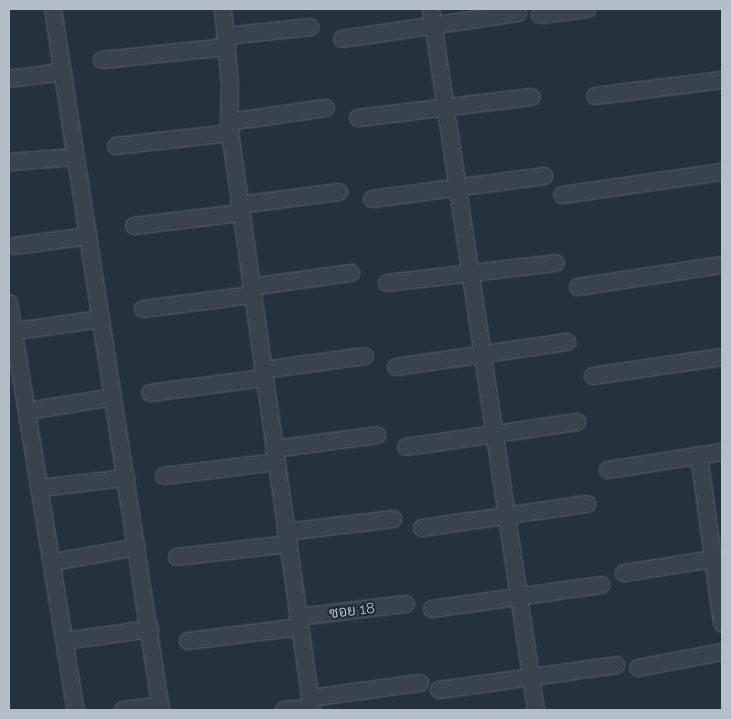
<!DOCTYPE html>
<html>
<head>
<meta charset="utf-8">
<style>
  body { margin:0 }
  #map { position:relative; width:731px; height:719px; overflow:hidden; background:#25313d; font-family:Raleway,Sarabun,sans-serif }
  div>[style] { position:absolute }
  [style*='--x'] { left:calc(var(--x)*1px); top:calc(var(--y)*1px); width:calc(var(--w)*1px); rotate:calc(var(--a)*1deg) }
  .roads { filter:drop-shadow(0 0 1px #56616b) drop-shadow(0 0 1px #56616b) }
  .minor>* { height:16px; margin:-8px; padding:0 8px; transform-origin:8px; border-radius:8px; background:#38434d }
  span { translate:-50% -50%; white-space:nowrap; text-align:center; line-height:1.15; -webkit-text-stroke:4px #1d2832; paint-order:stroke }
  .street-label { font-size:15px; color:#b4bec8 }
  .frame { position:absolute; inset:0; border:10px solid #b4bec8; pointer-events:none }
</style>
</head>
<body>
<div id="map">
  <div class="roads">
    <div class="minor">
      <div style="--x:53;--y:9;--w:709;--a:81.24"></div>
      <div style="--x:223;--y:9;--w:75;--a:84.7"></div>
      <div style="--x:230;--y:84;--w:41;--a:91.4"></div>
      <div style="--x:229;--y:125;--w:591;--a:81.92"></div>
      <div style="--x:431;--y:9;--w:709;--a:81.48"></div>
      <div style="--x:540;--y:15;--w:48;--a:-7.1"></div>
      <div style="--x:227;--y:36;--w:84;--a:-6.1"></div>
      <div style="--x:342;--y:39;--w:178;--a:-8.4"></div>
      <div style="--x:102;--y:60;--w:126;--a:-5.9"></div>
      <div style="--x:9;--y:79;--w:54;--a:-7.4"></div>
      <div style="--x:595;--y:96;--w:128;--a:-7.2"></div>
      <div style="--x:358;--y:118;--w:175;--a:-6.9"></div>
      <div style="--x:229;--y:122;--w:98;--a:-8.2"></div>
      <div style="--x:116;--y:146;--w:115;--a:-6.5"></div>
      <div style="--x:9;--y:162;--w:67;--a:-4.3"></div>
      <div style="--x:562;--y:195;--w:162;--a:-8.2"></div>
      <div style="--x:372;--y:199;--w:174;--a:-7.6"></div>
      <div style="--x:239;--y:205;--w:101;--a:-7.4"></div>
      <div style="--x:134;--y:226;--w:107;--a:-7"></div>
      <div style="--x:15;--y:246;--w:74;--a:-7.8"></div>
      <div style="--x:387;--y:283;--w:170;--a:-6.7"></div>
      <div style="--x:251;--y:287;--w:101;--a:-8"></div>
      <div style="--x:578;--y:287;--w:146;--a:-8.7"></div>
      <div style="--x:9;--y:303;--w:412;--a:80.7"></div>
      <div style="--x:143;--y:309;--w:110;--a:-7.3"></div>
      <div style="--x:23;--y:330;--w:79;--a:-8"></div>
      <div style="--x:396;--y:367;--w:173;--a:-8.3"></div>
      <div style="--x:263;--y:370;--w:103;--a:-7.8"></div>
      <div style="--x:593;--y:376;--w:130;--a:-8.4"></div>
      <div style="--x:150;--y:393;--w:115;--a:-7.5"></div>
      <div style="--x:34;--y:410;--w:80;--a:-9.3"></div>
      <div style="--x:406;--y:447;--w:173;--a:-8.3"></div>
      <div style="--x:274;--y:449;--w:104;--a:-7.7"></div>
      <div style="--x:699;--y:455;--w:170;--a:82.2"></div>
      <div style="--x:608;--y:470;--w:115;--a:-9"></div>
      <div style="--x:164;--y:476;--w:113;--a:-7.1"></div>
      <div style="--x:49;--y:487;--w:78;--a:-6.7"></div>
      <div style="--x:422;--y:528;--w:167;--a:-8.3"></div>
      <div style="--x:286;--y:532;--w:108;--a:-6.9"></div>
      <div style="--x:177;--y:557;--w:112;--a:-6.7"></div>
      <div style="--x:59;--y:561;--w:79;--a:-10.2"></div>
      <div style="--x:624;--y:573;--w:90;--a:-8.9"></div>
      <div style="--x:432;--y:609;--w:171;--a:-8.1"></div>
      <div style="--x:298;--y:617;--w:109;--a:-6.9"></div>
      <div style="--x:72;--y:640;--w:79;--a:-8"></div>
      <div style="--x:188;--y:641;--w:113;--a:-7.1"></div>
      <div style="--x:638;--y:668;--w:86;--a:-10.8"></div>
      <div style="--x:439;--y:690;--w:179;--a:-8"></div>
      <div style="--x:310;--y:698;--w:111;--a:-7.8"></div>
      <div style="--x:123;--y:710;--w:38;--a:-7"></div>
      <div style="--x:284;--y:710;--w:27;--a:-6"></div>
    </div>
  </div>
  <div class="street-label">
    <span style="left:352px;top:611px;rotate:-7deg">ซอย 18</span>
  </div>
  <div class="frame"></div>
</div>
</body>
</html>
